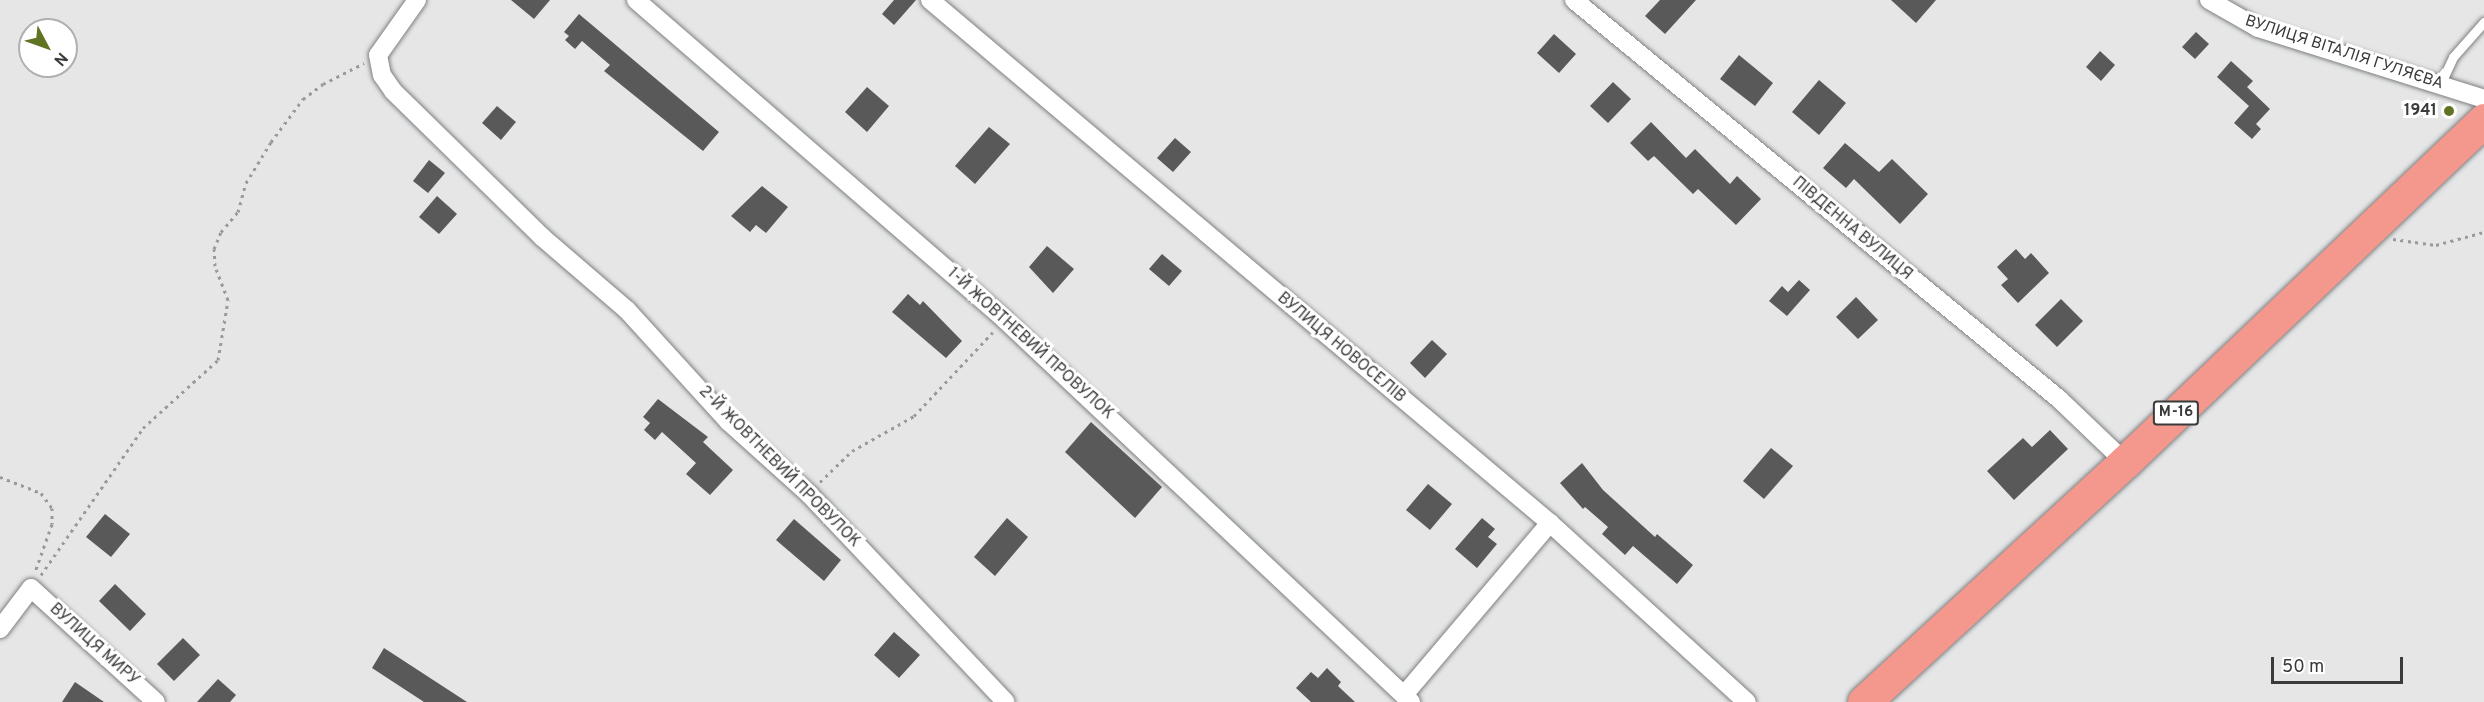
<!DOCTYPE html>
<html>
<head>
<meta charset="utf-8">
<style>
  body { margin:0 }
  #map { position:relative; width:2484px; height:702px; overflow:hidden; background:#e6e6e7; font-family:Overpass,sans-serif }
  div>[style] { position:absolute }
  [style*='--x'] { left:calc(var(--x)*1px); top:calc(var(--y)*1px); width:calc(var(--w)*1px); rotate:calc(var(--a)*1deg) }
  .building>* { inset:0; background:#5a595a }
  .path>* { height:3px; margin-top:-1.5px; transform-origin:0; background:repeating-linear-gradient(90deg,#9a9a9b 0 3px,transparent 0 7.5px) }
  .roads { filter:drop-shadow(0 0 2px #7f8081) drop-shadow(0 0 2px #7f8081) }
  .lane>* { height:9px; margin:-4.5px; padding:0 4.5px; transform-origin:4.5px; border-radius:4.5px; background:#fff }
  .street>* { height:18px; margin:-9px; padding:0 9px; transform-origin:9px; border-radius:9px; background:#fff }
  .highway>* { height:33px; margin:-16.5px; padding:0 16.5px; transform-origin:16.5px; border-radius:16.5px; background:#f4988d }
  .dots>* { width:16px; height:16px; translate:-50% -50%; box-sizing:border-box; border:3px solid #fff; border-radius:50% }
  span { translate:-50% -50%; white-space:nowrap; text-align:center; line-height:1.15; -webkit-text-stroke:6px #fff; paint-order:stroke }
  .shield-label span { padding:2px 4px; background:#fff; border:2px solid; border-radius:4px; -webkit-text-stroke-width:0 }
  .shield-label { font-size:15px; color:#393a3a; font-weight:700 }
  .street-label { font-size:16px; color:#393a3a }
  .poi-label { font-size:16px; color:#393a3a; font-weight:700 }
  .right { translate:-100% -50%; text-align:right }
  .north { position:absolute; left:18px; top:18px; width:60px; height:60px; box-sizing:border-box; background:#fff; border:2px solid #b0b0b0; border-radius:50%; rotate:131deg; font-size:16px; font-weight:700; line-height:24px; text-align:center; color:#393a3a }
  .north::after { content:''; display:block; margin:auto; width:21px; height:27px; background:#607322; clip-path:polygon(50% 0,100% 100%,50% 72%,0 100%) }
  .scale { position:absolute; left:2271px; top:657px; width:132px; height:27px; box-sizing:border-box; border:3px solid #393a3a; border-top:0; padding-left:8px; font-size:18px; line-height:21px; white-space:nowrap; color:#393a3a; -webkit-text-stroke:4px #fff; paint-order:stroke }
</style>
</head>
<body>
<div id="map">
  <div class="building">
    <div style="clip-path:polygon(511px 0,550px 0,534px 19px)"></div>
    <div style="clip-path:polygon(894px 0,916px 0,894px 25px,882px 14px)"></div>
    <div style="clip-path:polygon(1660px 0,1696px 0,1665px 34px,1645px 16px)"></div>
    <div style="clip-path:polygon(1891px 0,1936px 0,1916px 23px)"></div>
    <div style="clip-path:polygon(579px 14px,719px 132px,703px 151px,604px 71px,610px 65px,582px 41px,575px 49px,565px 40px,569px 36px,564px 32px)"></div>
    <div style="clip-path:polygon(2196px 32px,2209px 44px,2195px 59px,2182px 47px)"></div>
    <div style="clip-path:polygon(1554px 34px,1576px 54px,1559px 73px,1537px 53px)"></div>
    <div style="clip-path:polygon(2100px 51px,2115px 65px,2101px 81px,2086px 67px)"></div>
    <div style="clip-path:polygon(1739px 55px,1773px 83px,1755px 106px,1720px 79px)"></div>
    <div style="clip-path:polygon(2231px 61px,2253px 81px,2247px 87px,2270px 109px,2256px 124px,2261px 129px,2252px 139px,2234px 123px,2249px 106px,2217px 77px)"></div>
    <div style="clip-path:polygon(1819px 80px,1846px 103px,1819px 135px,1792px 112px)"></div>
    <div style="clip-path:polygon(1613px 82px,1631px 99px,1608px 123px,1590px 106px)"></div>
    <div style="clip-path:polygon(867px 87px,889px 106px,867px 132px,845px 112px)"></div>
    <div style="clip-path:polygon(497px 106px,516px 122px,501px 140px,482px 123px)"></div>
    <div style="clip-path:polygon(1651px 122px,1686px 158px,1695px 149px,1730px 184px,1737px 176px,1761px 199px,1736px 225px,1698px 189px,1693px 194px,1654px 156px,1648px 161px,1630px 143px)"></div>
    <div style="clip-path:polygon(989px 127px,1010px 144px,975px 184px,955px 166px)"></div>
    <div style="clip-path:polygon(1175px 138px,1191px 152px,1173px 172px,1157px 158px)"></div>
    <div style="clip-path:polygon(1845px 143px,1879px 172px,1892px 159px,1928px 194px,1900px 224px,1854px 179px,1846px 188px,1823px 168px)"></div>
    <div style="clip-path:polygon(429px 160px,445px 173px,428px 193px,413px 181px)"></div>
    <div style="clip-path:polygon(762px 186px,788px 207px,766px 233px,756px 225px,750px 232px,731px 216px)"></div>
    <div style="clip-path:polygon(437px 196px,457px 214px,439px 234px,419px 217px)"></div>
    <div style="clip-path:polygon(1047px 246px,1074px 269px,1053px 293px,1029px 267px)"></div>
    <div style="clip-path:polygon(2016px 249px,2025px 259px,2031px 253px,2049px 273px,2018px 303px,2001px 285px,2008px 279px,1997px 267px)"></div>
    <div style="clip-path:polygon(1162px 254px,1182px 271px,1169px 286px,1149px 269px)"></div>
    <div style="clip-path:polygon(1799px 280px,1810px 290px,1787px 316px,1769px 301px,1782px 286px,1788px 292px)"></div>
    <div style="clip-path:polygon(908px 294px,920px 305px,923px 301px,962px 341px,946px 358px,892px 312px)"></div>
    <div style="clip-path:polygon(1856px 297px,1878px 320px,1858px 339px,1836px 317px)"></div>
    <div style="clip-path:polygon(2061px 299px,2083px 321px,2057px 347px,2035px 325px)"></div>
    <div style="clip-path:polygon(1432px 340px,1447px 354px,1425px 378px,1410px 363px)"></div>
    <div style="clip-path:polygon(658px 399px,708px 437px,703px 442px,733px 470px,710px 495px,686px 474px,696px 463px,662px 432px,655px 440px,644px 430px,650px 423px,643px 417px)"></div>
    <div style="clip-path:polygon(1091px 422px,1162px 487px,1135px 518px,1065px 452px)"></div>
    <div style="clip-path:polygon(2050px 430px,2068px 449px,2014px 500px,1987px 471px,2023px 438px,2032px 447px)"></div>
    <div style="clip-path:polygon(1771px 448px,1793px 466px,1764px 499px,1743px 481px)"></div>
    <div style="clip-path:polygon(1582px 463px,1603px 490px,1655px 537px,1657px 534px,1693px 565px,1677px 584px,1633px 546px,1625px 555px,1602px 534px,1608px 527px,1585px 507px,1583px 509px,1560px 483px)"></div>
    <div style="clip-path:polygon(1428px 484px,1452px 504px,1430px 530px,1406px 510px)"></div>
    <div style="clip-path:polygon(105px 514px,130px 534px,111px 557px,86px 537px)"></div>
    <div style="clip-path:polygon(1007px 518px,1028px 537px,995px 576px,974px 557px)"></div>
    <div style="clip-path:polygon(1482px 518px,1495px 529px,1488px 537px,1497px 544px,1477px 568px,1455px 549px)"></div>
    <div style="clip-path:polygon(794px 519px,841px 560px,824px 581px,776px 540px)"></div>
    <div style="clip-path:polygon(115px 584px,146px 614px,130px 631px,99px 601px)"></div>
    <div style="clip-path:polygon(894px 632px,920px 655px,899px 678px,874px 655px)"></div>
    <div style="clip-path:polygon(183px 638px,200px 655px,174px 681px,157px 664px)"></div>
    <div style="clip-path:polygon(384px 648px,467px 702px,424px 702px,372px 668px)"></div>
    <div style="clip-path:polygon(1327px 668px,1341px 682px,1338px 686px,1355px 702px,1311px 702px,1296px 688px,1311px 672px,1318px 678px)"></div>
    <div style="clip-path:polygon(218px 679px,236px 695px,230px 702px,197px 702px)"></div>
    <div style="clip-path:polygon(75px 682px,104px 702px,62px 702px)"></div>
  </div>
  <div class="path">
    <div style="--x:2393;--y:239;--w:43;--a:7.9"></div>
    <div style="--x:2436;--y:245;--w:50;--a:-15.2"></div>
    <div style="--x:0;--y:477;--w:44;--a:21.3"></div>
    <div style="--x:41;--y:493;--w:19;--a:54"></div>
    <div style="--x:52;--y:508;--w:16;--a:90"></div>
    <div style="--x:52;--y:524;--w:51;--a:109.5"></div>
    <div style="--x:820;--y:482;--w:45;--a:-44.1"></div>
    <div style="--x:852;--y:451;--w:71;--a:-29.4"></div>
    <div style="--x:914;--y:416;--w:115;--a:-46.8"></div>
    <div style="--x:41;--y:575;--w:179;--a:-55.2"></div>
    <div style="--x:143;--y:428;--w:101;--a:-42.2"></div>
    <div style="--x:218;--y:360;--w:61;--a:-80.5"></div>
    <div style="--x:228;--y:300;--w:36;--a:-111"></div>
    <div style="--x:215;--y:266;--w:17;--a:-93"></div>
    <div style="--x:214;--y:249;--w:18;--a:-68"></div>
    <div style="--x:221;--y:232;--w:26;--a:-50"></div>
    <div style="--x:238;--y:212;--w:30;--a:-75"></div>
    <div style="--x:246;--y:183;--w:48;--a:-58.6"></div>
    <div style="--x:271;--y:142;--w:54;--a:-53.3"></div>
    <div style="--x:303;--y:99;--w:25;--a:-37"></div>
    <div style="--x:323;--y:84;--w:46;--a:-27.1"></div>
  </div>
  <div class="roads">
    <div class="lane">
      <div style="--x:2440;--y:85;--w:31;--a:-65"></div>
      <div style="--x:2453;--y:57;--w:47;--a:-48.5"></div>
    </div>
    <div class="street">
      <div style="--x:417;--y:0;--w:67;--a:125.3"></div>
      <div style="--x:378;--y:55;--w:20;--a:79"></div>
      <div style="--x:382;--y:75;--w:19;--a:55"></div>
      <div style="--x:393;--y:91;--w:209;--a:44.4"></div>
      <div style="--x:542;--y:237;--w:112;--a:40.7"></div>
      <div style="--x:627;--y:310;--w:151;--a:47.7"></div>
      <div style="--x:729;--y:422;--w:108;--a:42"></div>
      <div style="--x:809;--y:494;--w:286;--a:46.6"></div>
      <div style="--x:636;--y:0;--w:487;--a:40.9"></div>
      <div style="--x:1004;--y:319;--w:559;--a:43.26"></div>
      <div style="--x:930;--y:0;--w:811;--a:40.15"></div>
      <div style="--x:1550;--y:523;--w:266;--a:42.3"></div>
      <div style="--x:1574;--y:0;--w:628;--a:39.44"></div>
      <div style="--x:2059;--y:399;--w:91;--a:43.7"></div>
      <div style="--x:2209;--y:0;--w:56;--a:29.7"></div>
      <div style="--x:2258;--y:28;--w:237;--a:17.4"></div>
      <div style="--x:0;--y:629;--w:51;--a:-52.9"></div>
      <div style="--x:31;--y:588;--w:169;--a:42.4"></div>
      <div style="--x:1404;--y:695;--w:226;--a:-49.7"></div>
    </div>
    <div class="highway">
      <div style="--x:1864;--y:702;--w:355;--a:-42.6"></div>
      <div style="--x:2125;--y:462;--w:496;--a:-43.6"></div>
    </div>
  </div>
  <div class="dots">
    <div style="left:2449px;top:111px;background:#607322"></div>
  </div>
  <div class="shield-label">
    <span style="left:2176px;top:413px">М-16</span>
  </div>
  <div class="street-label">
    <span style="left:2344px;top:53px;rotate:18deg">ВУЛИЦЯ ВІТАЛІЯ ГУЛЯЄВА</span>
    <span style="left:1852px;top:229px;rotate:40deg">ПІВДЕННА ВУЛИЦЯ</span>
    <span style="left:1030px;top:344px;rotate:42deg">1-Й ЖОВТНЕВИЙ ПРОВУЛОК</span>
    <span style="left:1341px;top:348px;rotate:40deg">ВУЛИЦЯ НОВОСЕЛІВ</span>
    <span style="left:779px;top:467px;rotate:45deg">2-Й ЖОВТНЕВИЙ ПРОВУЛОК</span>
    <span style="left:94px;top:645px;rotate:42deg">ВУЛИЦЯ МИРУ</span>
  </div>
  <div class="poi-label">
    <span class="right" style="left:2437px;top:111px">1941</span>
  </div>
  <div class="north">N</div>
  <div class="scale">50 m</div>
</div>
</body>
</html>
